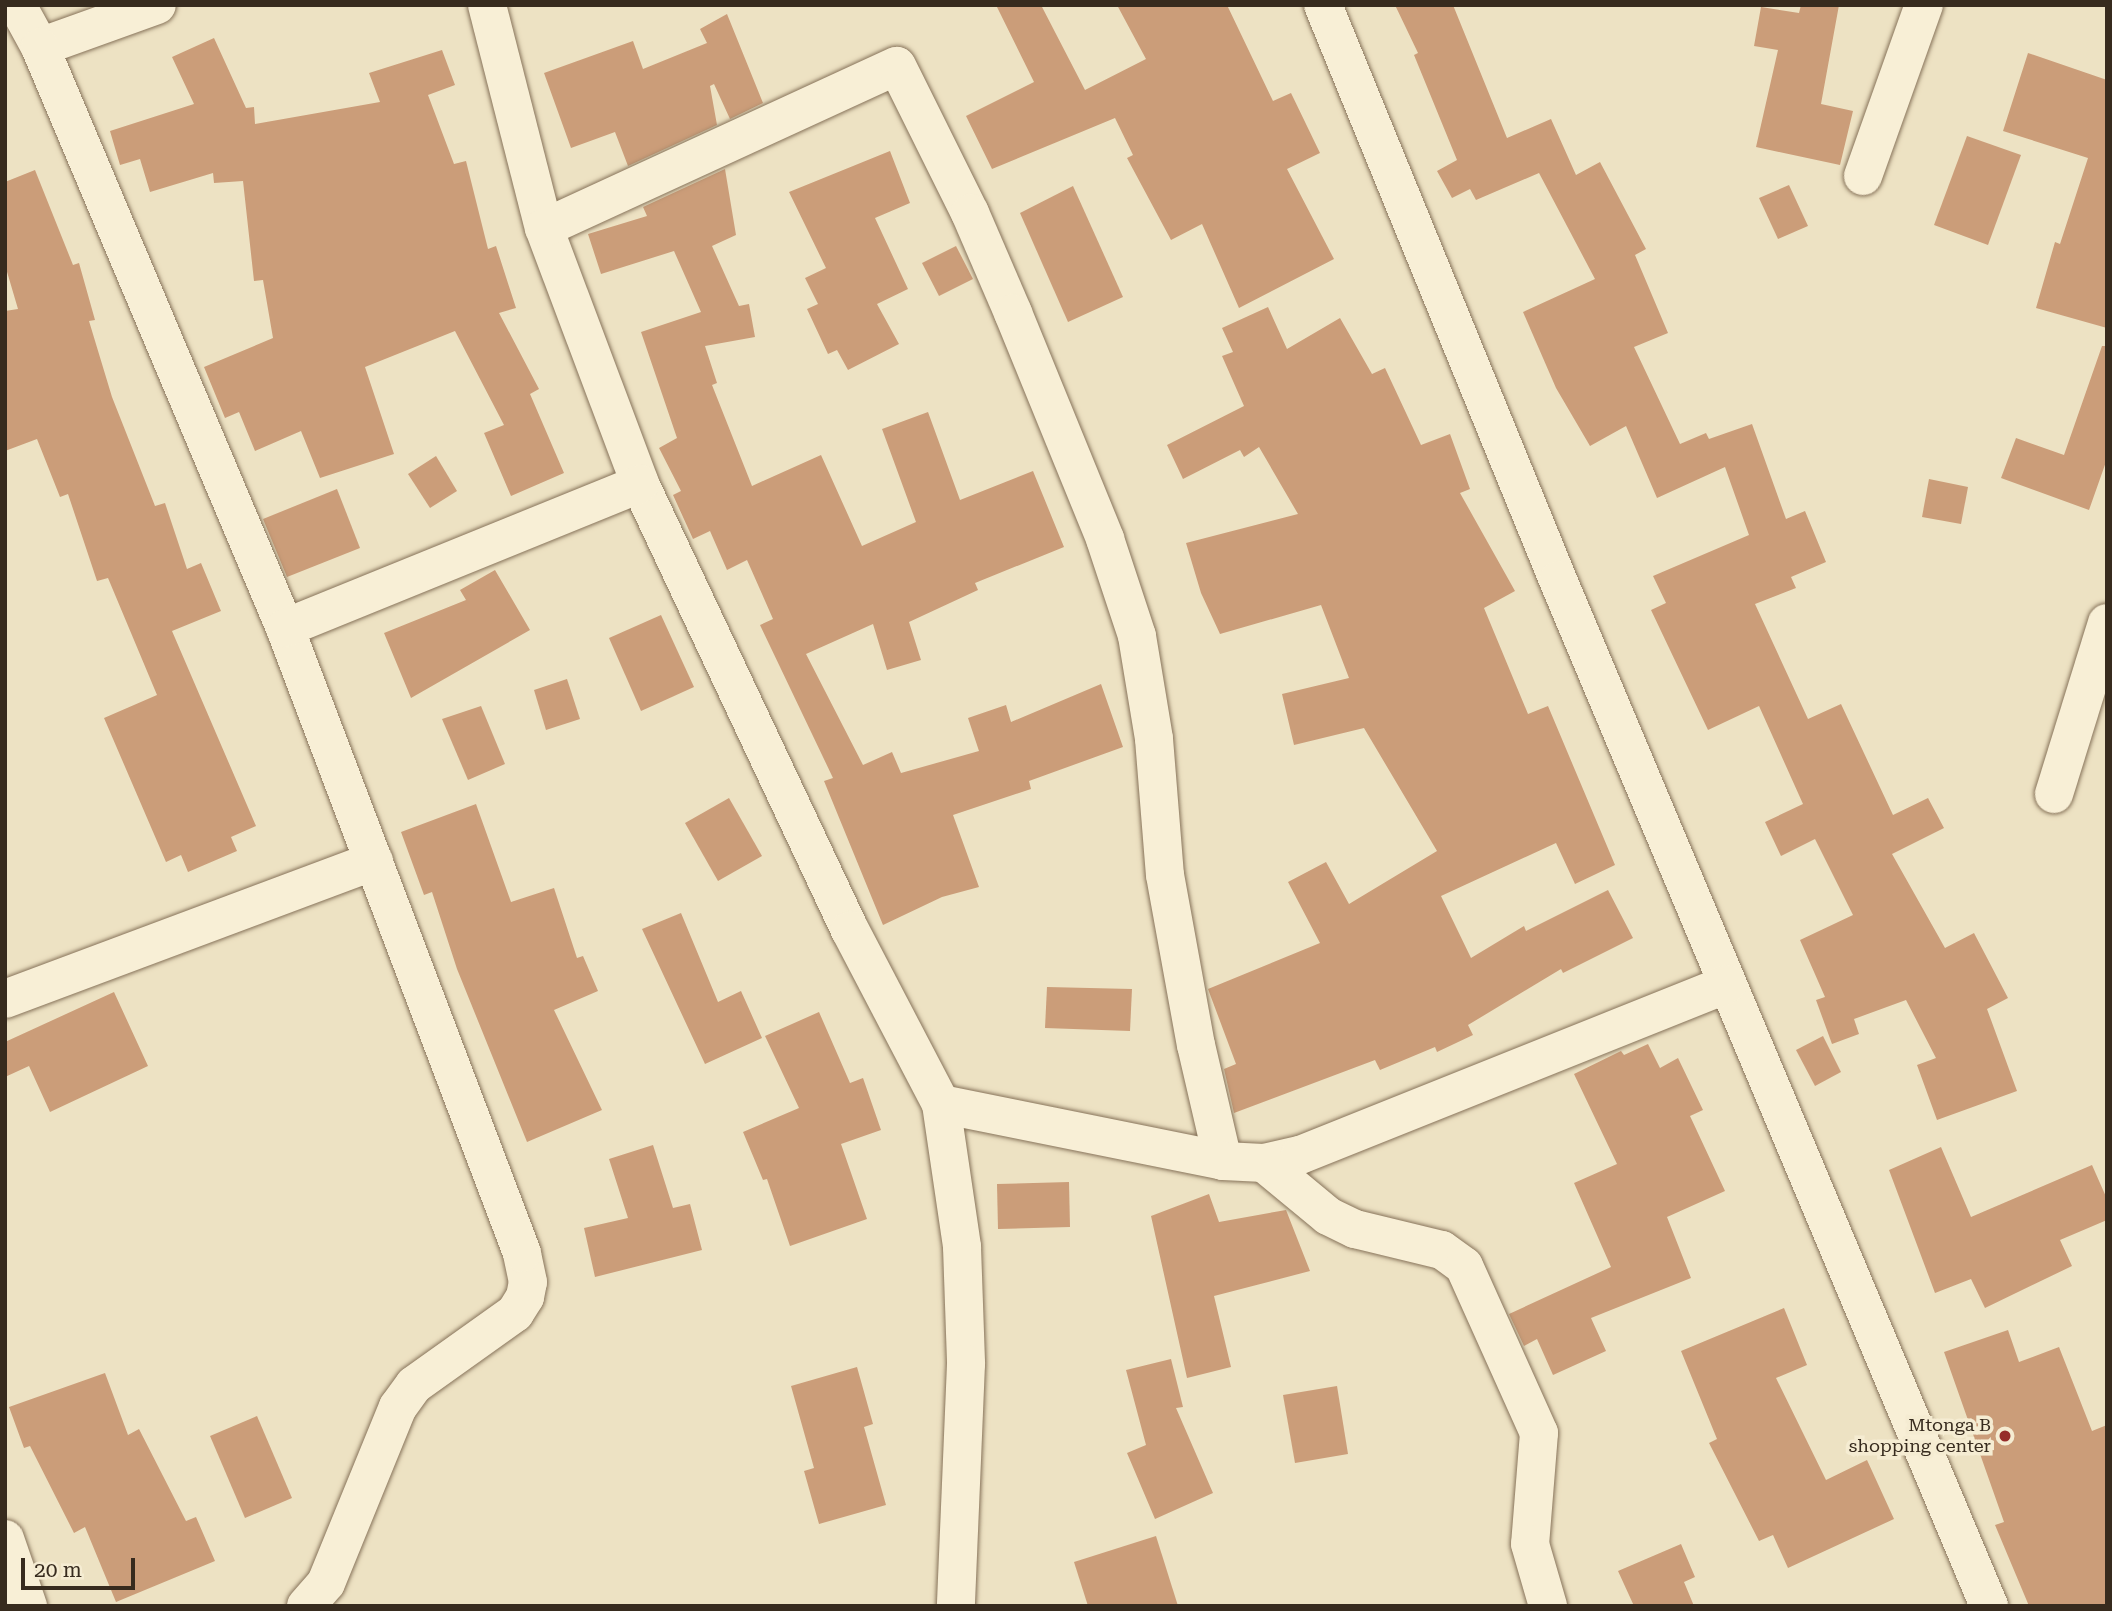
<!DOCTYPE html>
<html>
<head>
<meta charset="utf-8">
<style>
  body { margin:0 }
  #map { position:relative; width:2112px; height:1611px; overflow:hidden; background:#ede2c3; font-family:"Roboto Serif",serif }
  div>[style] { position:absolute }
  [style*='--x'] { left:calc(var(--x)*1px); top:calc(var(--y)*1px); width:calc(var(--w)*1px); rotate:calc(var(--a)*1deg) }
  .building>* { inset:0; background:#cb9d79 }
  .roads { filter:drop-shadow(0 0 2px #87735a) drop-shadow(0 0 2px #87735a) }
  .minor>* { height:38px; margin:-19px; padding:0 19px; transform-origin:19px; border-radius:19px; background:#f8efd6 }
  .dots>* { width:19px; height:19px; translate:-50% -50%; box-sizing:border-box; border:4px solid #f5ecd2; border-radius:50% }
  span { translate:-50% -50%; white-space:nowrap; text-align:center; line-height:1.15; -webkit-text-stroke:7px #f5ecd2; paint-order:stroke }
  .poi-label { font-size:18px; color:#372b1e }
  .right { translate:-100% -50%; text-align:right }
  .frame { position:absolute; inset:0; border:7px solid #372b1e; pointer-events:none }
  .scale { position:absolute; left:21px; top:1558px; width:114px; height:32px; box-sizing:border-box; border:4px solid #372b1e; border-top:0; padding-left:9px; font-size:21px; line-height:24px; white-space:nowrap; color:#372b1e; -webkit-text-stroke:5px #f5ecd2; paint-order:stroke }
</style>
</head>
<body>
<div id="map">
  <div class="building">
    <div style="clip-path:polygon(996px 5px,1041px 5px,1085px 90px,1146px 59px,1117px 5px,1227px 5px,1273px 101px,1291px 93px,1320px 153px,1287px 169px,1334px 259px,1239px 308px,1202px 224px,1171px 240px,1127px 158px,1133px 155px,1115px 118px,992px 169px,966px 116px,1034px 82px)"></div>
    <div style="clip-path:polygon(1395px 5px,1453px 5px,1507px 138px,1551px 119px,1576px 175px,1600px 162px,1646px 249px,1635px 255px,1668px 333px,1634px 347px,1680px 444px,1706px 433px,1709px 439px,1752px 424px,1786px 519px,1805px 511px,1826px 562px,1791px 577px,1796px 588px,1755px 604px,1808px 719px,1841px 704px,1893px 815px,1928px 798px,1944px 828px,1892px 854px,1945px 948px,1974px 933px,2008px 998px,1987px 1009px,2017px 1091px,1937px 1120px,1917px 1065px,1936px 1058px,1906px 1000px,1854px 1019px,1859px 1034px,1832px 1044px,1816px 1000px,1825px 997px,1800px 940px,1853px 915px,1815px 839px,1781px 856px,1765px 822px,1803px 804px,1759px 706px,1708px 730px,1651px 610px,1666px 603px,1653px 576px,1749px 535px,1725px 467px,1657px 498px,1626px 426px,1590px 446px,1556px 388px,1523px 312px,1595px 279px,1539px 173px,1476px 200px,1470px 189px,1452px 198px,1437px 171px,1457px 160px,1414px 55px,1418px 53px)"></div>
    <div style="clip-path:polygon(1801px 5px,1839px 5px,1821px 104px,1853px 111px,1840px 165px,1756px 147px,1778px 50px,1754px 46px,1761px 7px,1799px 13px)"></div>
    <div style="clip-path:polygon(727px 14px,763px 103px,730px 119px,714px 84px,710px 86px,717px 125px,628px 166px,615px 132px,571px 148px,544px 73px,633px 41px,643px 69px,707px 43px,700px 29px)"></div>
    <div style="clip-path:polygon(214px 38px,246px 108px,254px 107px,255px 124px,380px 102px,369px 73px,442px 50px,455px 85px,428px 95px,454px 164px,466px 161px,488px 249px,496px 246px,516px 308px,499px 313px,539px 389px,530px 394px,564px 473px,511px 496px,484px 433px,504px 425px,455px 331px,365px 367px,394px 454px,320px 478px,301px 431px,255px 451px,239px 412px,225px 418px,204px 367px,273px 338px,263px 280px,254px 281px,243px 181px,214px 183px,213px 173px,150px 192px,140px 159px,120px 165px,110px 131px,194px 104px,172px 57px)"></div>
    <div style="clip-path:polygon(2028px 53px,2107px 80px,2107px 328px,2036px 308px,2055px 242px,2060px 244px,2088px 158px,2003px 131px)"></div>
    <div style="clip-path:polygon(1967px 136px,2021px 155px,1988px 245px,1934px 225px)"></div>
    <div style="clip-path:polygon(890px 151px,910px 203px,875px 218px,908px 289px,877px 304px,899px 344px,848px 370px,837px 350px,828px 354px,807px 309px,818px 304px,805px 278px,826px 268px,789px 192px)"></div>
    <div style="clip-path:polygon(725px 169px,736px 235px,712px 246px,739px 306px,749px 304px,755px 337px,705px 346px,717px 383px,712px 385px,752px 486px,821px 455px,862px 546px,916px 522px,882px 429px,928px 412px,960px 500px,1033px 471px,1064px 547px,975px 583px,978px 590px,909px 622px,921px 660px,887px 670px,873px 624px,806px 654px,863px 765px,892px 752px,901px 773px,979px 751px,968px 718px,1006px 705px,1011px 722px,1101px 684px,1123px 747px,1029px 781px,1031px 789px,953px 815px,979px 887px,942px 897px,883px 925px,824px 781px,833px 778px,760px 625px,773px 619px,747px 560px,727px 570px,710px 531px,693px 539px,673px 495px,681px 491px,659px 448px,677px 438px,641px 332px,701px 312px,674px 251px,601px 274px,588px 234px,647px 216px,643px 207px)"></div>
    <div style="clip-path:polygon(35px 170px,73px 265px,79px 263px,95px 320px,89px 321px,112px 397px,155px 506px,165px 503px,187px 569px,201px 563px,221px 611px,172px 631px,256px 826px,231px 837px,237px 851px,188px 872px,181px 855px,166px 862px,104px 718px,157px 695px,108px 578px,97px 581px,68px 494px,60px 497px,37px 439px,5px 451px,5px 311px,18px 309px,5px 265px,5px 182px)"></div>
    <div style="clip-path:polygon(1789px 185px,1808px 226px,1778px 239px,1759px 198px)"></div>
    <div style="clip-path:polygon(1073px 186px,1123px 297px,1068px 322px,1020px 213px)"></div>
    <div style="clip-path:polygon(956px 246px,973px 279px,939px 296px,922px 263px)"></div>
    <div style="clip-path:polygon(1268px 307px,1287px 349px,1340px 318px,1372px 374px,1385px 368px,1421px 445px,1450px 434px,1470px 489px,1460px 493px,1515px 591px,1484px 608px,1528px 714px,1548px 706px,1615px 865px,1575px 884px,1556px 843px,1441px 896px,1471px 958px,1524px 926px,1526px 931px,1608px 890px,1633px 938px,1563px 973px,1561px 969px,1468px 1025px,1473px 1035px,1437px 1052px,1435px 1047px,1380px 1070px,1375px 1060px,1234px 1113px,1224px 1069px,1236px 1064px,1208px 989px,1320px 943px,1288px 882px,1326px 862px,1349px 904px,1437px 851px,1364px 728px,1294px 745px,1282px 694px,1349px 678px,1321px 605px,1220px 634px,1201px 593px,1186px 543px,1298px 514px,1259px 447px,1244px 457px,1240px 450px,1183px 479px,1167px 445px,1244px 406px,1222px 356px,1233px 352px,1222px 328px)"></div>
    <div style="clip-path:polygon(2102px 346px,2107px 346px,2107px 459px,2089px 510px,2001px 478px,2016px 438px,2064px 455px)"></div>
    <div style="clip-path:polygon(436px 456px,457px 491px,430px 508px,408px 474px)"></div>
    <div style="clip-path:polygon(1929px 479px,1968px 487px,1961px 524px,1922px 517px)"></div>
    <div style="clip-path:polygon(337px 489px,360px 548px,287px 577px,263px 519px)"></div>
    <div style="clip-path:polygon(495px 570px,530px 630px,411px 698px,384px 633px,466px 600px,460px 590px)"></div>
    <div style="clip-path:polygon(661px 615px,694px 687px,641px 711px,609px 638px)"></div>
    <div style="clip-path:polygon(567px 679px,580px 719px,546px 730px,534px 690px)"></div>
    <div style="clip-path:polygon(481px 706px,505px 764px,468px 780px,442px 719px)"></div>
    <div style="clip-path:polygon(729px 798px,762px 856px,718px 881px,685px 823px)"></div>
    <div style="clip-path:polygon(476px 804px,511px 902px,554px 888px,577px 958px,583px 956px,598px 991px,554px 1010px,602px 1110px,527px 1142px,457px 969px,432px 892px,424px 895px,401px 832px)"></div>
    <div style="clip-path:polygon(681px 913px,718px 1002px,741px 991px,762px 1038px,705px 1064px,642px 929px)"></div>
    <div style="clip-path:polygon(1047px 987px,1132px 989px,1130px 1031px,1045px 1028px)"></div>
    <div style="clip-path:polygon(114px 992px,148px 1066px,50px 1112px,29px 1066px,5px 1077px,5px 1042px)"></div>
    <div style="clip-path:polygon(819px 1012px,850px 1083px,863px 1078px,881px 1130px,841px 1144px,867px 1219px,790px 1246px,767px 1179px,763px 1180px,743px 1132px,799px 1108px,765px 1036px)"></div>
    <div style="clip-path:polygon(1823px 1036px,1841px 1072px,1815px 1086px,1796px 1050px)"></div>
    <div style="clip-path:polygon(1648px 1044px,1660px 1068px,1678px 1058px,1703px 1110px,1690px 1116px,1725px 1191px,1667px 1217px,1691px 1278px,1591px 1318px,1606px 1351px,1553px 1375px,1537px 1339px,1524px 1346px,1509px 1314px,1611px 1267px,1574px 1183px,1617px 1164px,1574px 1074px,1621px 1051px,1624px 1055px)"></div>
    <div style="clip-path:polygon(653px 1145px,673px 1208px,690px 1204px,702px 1250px,595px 1277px,584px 1228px,628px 1218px,609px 1159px)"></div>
    <div style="clip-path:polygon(1941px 1147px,1971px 1217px,2092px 1165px,2107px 1199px,2107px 1220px,2060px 1240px,2072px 1266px,1985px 1308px,1971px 1279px,1935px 1293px,1889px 1170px)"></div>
    <div style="clip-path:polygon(1069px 1182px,1070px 1227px,998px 1229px,997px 1184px)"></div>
    <div style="clip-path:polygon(1209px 1194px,1219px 1222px,1286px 1210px,1310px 1271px,1214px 1296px,1231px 1367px,1187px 1378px,1151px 1216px)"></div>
    <div style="clip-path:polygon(1784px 1308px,1807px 1365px,1776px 1378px,1826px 1480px,1867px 1460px,1894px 1519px,1788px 1568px,1773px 1535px,1759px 1541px,1709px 1443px,1717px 1439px,1681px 1351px)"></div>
    <div style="clip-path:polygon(2008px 1330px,2019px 1362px,2059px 1347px,2092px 1431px,2107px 1425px,2107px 1606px,2029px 1606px,1995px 1525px,2004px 1522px,1944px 1352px)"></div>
    <div style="clip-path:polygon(1171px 1359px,1183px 1407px,1176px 1408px,1213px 1493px,1155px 1519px,1127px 1453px,1146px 1445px,1126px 1370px)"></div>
    <div style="clip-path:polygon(857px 1367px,873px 1424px,864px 1427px,886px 1505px,819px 1524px,804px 1471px,814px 1468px,791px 1386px)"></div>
    <div style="clip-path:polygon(105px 1373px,128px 1435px,139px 1429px,186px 1521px,196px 1517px,215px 1561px,116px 1602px,85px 1527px,74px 1533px,30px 1446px,24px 1448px,9px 1407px)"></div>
    <div style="clip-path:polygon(1337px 1386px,1348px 1454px,1295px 1463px,1283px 1395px)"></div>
    <div style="clip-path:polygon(257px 1416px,292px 1498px,245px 1518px,210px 1436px)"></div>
    <div style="clip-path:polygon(1156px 1536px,1178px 1606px,1088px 1606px,1074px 1562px)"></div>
    <div style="clip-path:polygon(1681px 1544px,1695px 1577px,1684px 1582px,1694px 1606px,1634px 1606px,1618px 1571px)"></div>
  </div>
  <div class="roads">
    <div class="minor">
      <div style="--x:17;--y:5;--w:48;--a:61.3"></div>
      <div style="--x:40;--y:47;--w:124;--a:-19.7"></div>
      <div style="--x:487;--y:5;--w:230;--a:75.7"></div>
      <div style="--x:544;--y:228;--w:273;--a:69.4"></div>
      <div style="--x:640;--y:484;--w:493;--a:64.8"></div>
      <div style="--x:850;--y:930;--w:196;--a:62.4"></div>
      <div style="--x:941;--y:1104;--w:145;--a:81.6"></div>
      <div style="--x:962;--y:1247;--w:117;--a:88"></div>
      <div style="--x:966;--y:1364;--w:242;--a:92.4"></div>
      <div style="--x:1323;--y:5;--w:621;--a:67.77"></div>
      <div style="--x:1558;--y:580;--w:1113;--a:67.21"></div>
      <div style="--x:40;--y:47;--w:631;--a:67.14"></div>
      <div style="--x:1863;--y:176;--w:182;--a:-70.4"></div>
      <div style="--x:544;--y:228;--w:388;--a:-24.7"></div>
      <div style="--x:897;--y:66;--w:164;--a:63.6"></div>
      <div style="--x:970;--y:213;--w:109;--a:66.7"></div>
      <div style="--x:1013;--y:313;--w:244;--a:67.8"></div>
      <div style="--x:1105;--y:539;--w:102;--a:71.7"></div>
      <div style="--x:1137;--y:636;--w:104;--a:80.6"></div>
      <div style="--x:1154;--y:739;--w:136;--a:85.4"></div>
      <div style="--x:1165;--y:875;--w:173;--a:79.7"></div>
      <div style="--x:1196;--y:1045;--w:119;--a:76.9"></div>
      <div style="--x:2054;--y:794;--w:179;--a:-72.8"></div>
      <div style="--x:5;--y:999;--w:394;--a:-20.5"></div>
      <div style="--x:941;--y:1104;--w:288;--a:11.4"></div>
      <div style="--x:1223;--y:1161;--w:41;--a:2.8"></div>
      <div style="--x:1264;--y:1163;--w:37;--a:-13"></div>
      <div style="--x:1300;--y:1155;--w:460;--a:-21.8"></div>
      <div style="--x:1264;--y:1163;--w:83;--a:39.6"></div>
      <div style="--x:1328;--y:1216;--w:30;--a:26"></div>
      <div style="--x:1355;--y:1229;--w:89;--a:13.6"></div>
      <div style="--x:1442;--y:1250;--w:27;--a:36"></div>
      <div style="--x:1464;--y:1266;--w:183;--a:65.8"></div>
      <div style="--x:1539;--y:1433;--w:111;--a:94.6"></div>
      <div style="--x:1530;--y:1544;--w:65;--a:73.8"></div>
      <div style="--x:5;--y:1539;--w:71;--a:71.1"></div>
      <div style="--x:306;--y:1606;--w:30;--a:-49"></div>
      <div style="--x:326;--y:1583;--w:190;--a:-67.8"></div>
      <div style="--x:398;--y:1407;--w:27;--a:-54"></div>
      <div style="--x:414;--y:1385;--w:124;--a:-35.5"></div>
      <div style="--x:515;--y:1313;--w:19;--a:-58"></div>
      <div style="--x:525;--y:1297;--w:15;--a:-79"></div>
      <div style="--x:528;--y:1282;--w:30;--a:-102"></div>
      <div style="--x:522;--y:1253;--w:668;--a:-110.77"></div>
      <div style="--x:285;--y:628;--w:383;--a:-22.1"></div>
    </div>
  </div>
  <div class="dots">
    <div style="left:2005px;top:1436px;background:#962c2a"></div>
  </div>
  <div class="poi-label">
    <span class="right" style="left:1991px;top:1436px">Mtonga B<br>shopping center</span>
  </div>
  <div class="frame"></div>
  <div class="scale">20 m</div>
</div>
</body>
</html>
